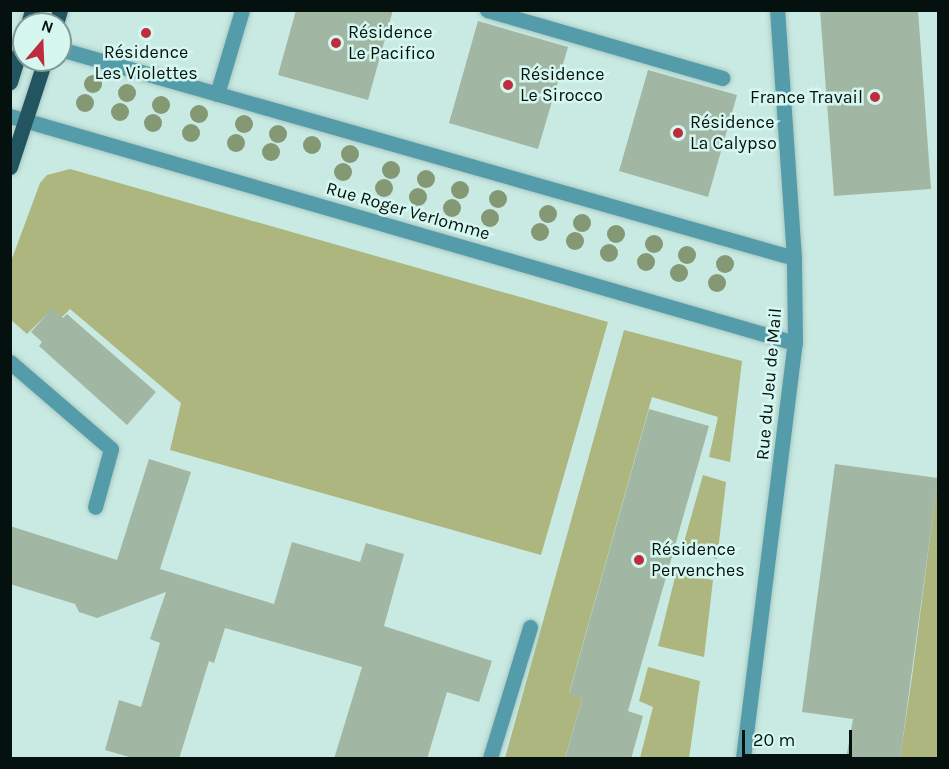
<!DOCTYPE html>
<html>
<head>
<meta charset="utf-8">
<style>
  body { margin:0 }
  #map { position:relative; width:949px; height:769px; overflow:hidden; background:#c8eae3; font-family:Karla,sans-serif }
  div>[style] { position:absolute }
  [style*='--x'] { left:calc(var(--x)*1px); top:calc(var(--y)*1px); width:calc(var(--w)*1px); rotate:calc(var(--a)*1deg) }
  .green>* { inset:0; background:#acb67e }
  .building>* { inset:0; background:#a1b7a3 }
  .roads { filter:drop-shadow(0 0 2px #a9c7c1) drop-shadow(0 0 2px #a9c7c1) }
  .minor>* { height:15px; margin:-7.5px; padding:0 7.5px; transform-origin:7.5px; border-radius:7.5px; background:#559cab }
  .major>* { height:15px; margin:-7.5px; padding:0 7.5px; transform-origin:7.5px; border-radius:7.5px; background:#225560 }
  .trees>* { width:18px; height:18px; margin:-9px; border-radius:50%; background:#849874 }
  .dots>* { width:16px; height:16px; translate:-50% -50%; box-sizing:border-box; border:3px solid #d5f7f0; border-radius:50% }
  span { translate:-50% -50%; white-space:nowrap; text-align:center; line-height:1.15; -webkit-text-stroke:5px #d5f7f0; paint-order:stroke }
  .poi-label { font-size:18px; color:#05110e }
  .left { translate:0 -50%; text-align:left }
  .right { translate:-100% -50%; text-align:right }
  .street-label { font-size:18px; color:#05110e }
  .frame { position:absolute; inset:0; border:12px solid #05110e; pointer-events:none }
  .north { position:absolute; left:12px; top:12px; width:60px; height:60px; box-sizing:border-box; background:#d5f7f0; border:2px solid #829b96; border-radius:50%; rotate:19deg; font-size:16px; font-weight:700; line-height:24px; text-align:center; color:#05110e }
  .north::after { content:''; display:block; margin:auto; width:21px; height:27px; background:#bd2d3d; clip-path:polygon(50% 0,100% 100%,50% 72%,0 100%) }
  .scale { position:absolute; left:742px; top:730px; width:110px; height:27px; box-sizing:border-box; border:3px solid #05110e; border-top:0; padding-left:8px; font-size:18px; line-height:21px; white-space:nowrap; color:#05110e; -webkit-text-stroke:4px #d5f7f0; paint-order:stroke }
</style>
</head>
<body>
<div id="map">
  <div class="green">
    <div style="clip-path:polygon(70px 169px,608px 322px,541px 555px,170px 450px,181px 403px,70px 309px,62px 317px,52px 309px,27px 334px,11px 320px,10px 264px,40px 183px,47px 175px)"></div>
    <div style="clip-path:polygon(624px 330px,742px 361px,730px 462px,709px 457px,718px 417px,652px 397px,569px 693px,582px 699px,565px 758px,505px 758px)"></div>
    <div style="clip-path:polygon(703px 475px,726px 482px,717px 559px,682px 549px)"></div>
    <div style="clip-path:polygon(938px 476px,938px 758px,900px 758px,912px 677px)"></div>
    <div style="clip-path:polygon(676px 573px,713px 580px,704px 657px,658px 646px)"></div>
    <div style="clip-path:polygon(648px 667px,700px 681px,689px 758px,640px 758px,653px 707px,639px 701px)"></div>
  </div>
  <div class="building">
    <div style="clip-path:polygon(296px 10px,393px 10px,368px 100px,278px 75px)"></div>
    <div style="clip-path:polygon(820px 10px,918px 10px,931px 189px,834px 196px)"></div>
    <div style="clip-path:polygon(478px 21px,568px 47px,538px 149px,449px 123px)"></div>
    <div style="clip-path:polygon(648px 70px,737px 95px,708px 197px,619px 171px)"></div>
    <div style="clip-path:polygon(52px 308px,63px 318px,67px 314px,156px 392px,127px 425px,39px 346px,42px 342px,31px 332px)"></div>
    <div style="clip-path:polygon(649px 409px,709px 426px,628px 711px,643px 716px,631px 759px,565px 759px,582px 699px,569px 694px)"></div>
    <div style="clip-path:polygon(149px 459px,191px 472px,160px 569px,274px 604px,292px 542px,360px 562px,366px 543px,404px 554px,384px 626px,492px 661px,479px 702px,447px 692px,427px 759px,334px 759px,362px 667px,225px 628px,214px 663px,209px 661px,179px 759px,136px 759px,105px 750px,119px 700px,141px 707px,160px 643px,150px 639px,166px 592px,97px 618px,79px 612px,75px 604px,10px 584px,10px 526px,117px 560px)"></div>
    <div style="clip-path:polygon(835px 464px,938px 478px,900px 759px,846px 759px,853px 719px,802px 712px)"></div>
  </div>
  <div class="roads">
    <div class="minor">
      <div style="--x:487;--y:10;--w:245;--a:16.1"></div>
      <div style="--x:60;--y:49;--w:763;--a:15.89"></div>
      <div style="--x:217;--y:94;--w:88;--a:-73.4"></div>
      <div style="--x:10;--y:116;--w:817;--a:16.13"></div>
      <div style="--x:10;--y:362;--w:133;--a:40.7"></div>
      <div style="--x:111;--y:449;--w:60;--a:105.4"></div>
      <div style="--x:490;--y:758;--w:137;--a:-73"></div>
      <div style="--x:743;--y:758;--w:418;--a:-82.9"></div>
      <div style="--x:795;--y:343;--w:85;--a:-90.7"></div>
      <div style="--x:794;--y:258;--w:249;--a:-93.9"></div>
    </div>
    <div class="major">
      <div style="--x:28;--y:24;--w:15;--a:-74"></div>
      <div style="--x:56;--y:24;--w:15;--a:-74"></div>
      <div style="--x:10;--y:82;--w:47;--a:-72.7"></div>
      <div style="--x:10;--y:167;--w:113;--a:-71.9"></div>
    </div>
  </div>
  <div class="trees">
    <div style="left:93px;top:84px"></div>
    <div style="left:127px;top:93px"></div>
    <div style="left:85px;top:103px"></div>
    <div style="left:161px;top:105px"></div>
    <div style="left:120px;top:112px"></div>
    <div style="left:199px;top:114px"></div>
    <div style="left:153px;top:123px"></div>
    <div style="left:244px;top:124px"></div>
    <div style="left:191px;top:133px"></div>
    <div style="left:278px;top:134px"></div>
    <div style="left:236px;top:143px"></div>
    <div style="left:312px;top:145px"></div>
    <div style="left:271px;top:152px"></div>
    <div style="left:350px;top:154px"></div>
    <div style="left:391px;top:170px"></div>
    <div style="left:343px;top:172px"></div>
    <div style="left:426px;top:179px"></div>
    <div style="left:384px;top:188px"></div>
    <div style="left:460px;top:190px"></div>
    <div style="left:418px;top:197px"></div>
    <div style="left:498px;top:199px"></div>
    <div style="left:452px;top:208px"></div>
    <div style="left:548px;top:214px"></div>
    <div style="left:490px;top:218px"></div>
    <div style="left:582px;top:223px"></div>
    <div style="left:540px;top:232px"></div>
    <div style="left:616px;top:234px"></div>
    <div style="left:575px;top:241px"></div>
    <div style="left:654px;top:244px"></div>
    <div style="left:609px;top:253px"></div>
    <div style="left:687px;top:255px"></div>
    <div style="left:646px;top:262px"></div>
    <div style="left:725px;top:264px"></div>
    <div style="left:679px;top:273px"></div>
    <div style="left:717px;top:283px"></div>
  </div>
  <div class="dots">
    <div style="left:146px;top:33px;background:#bd2d3d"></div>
    <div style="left:336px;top:43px;background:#bd2d3d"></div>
    <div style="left:508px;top:85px;background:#bd2d3d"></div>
    <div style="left:875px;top:97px;background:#bd2d3d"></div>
    <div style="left:678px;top:133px;background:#bd2d3d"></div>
    <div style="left:639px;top:560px;background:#bd2d3d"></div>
  </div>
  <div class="poi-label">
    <span class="left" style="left:348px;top:43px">Résidence<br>Le Pacifico</span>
    <span style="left:146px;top:63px">Résidence<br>Les Violettes</span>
    <span class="left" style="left:520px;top:85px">Résidence<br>Le Sirocco</span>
    <span class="right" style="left:863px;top:97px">France Travail</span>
    <span class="left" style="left:690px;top:133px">Résidence<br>La Calypso</span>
    <span class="left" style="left:651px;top:560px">Résidence<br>Pervenches</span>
  </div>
  <div class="street-label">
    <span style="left:408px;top:211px;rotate:16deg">Rue Roger Verlomme</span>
    <span style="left:769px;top:384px;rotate:-85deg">Rue du Jeu de Mail</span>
  </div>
  <div class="frame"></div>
  <div class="north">N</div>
  <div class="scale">20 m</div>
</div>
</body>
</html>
